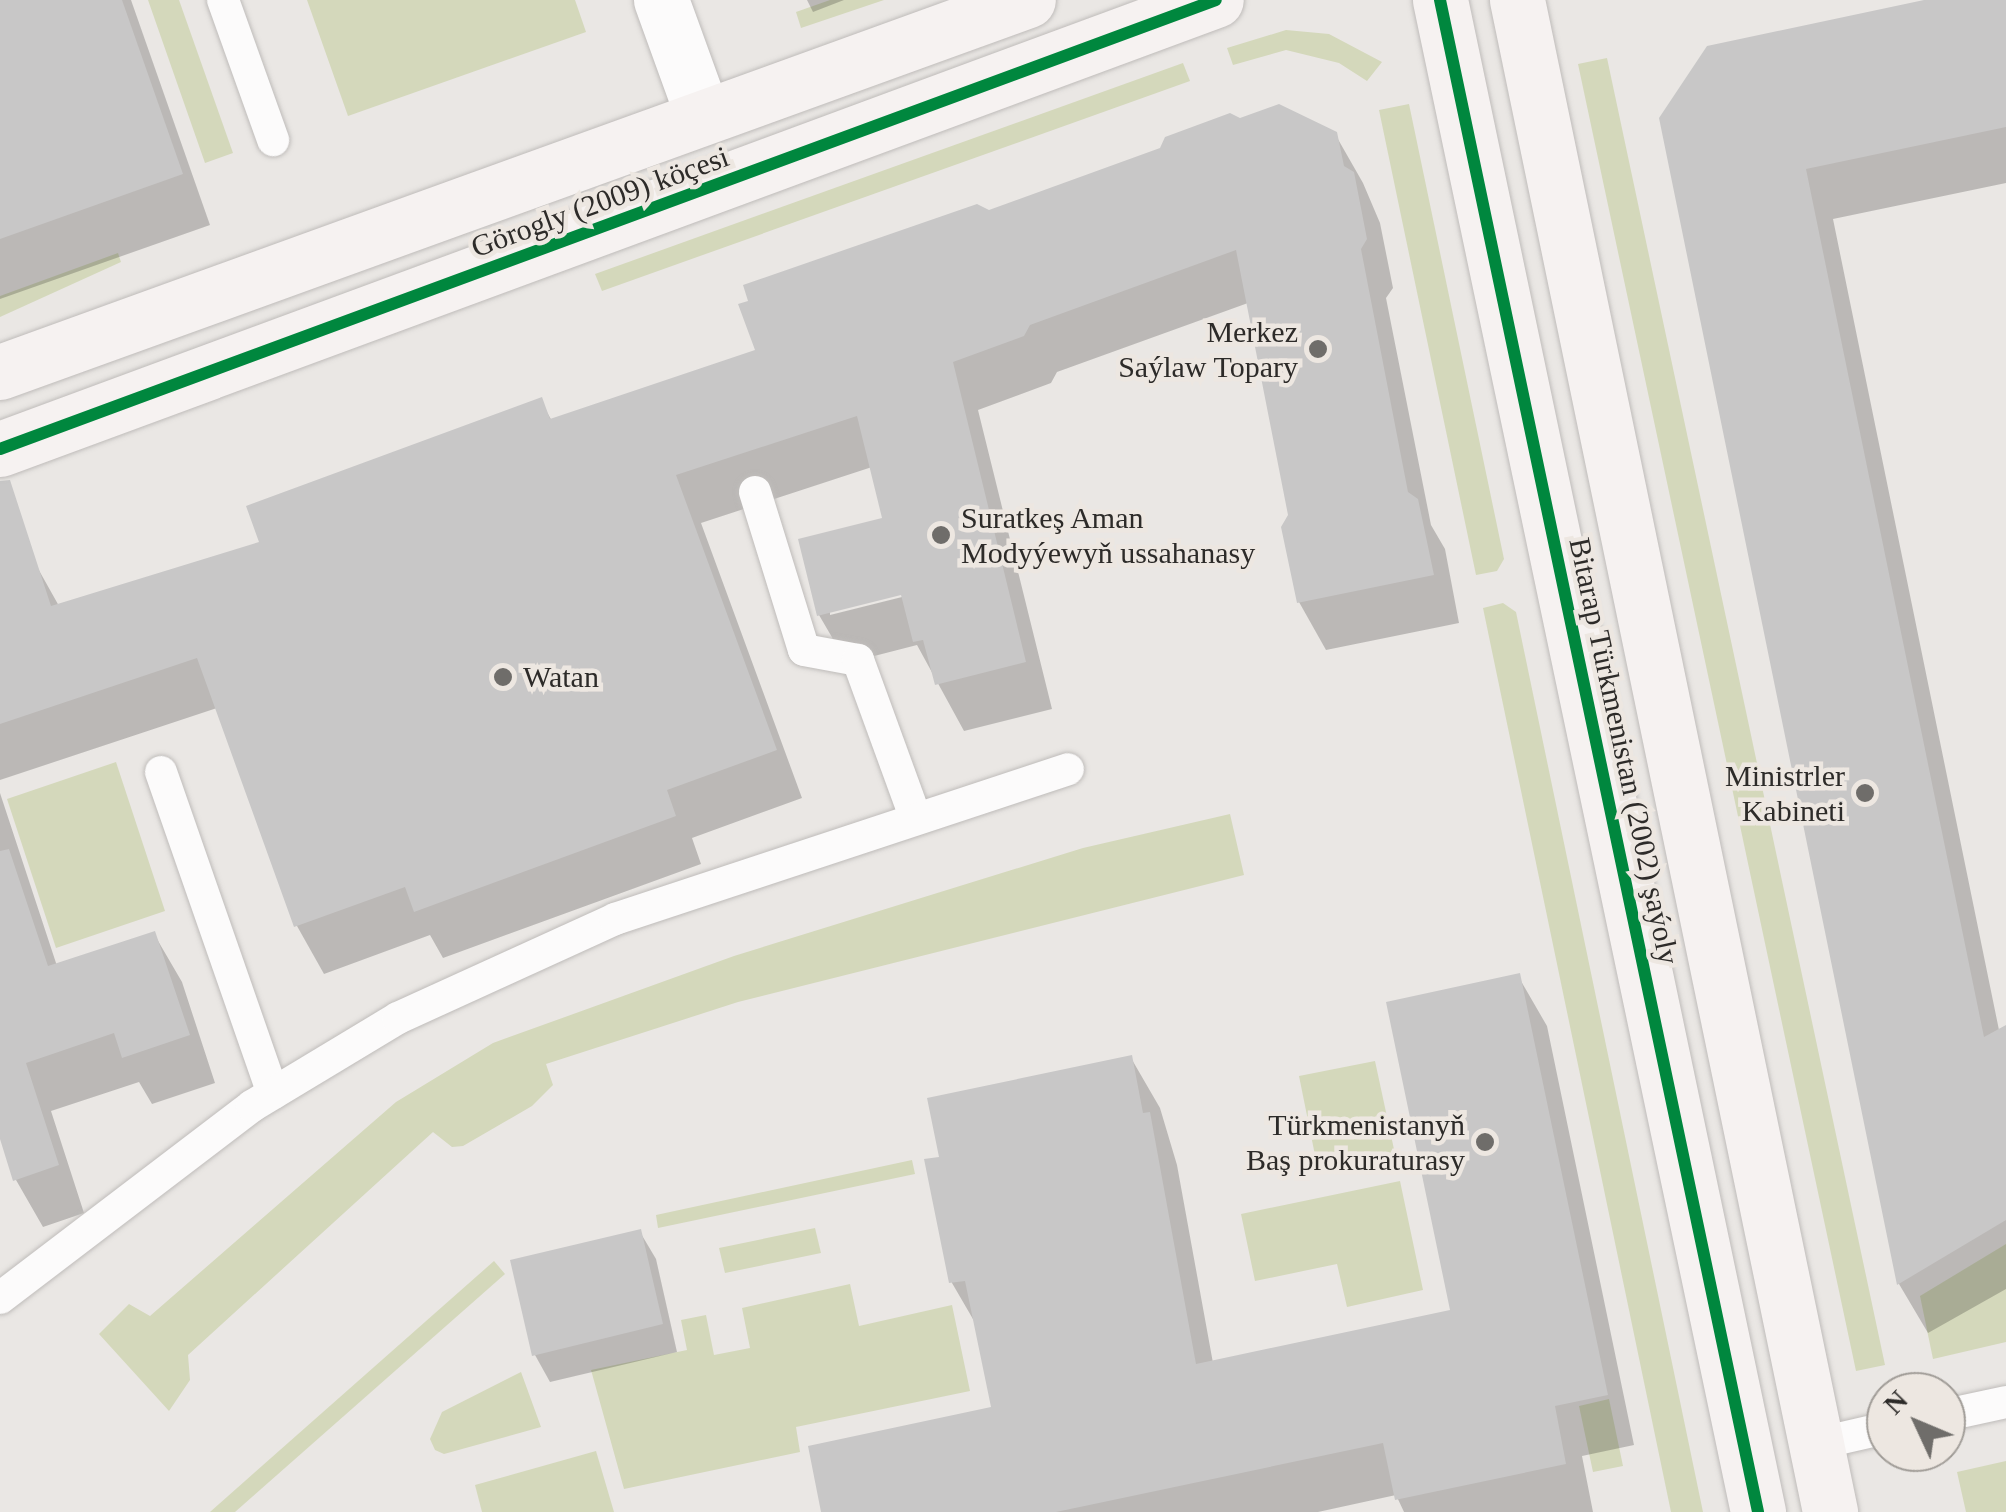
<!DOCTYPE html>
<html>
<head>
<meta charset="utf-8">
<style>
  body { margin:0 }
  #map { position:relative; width:2006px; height:1512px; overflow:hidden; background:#eae7e4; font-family:"Times New Roman",serif }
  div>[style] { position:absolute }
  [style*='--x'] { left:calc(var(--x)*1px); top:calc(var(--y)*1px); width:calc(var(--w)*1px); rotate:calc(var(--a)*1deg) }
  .green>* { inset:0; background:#d4d8bb }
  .shadow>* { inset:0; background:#0003 }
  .building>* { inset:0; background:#c8c7c7 }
  .roads { filter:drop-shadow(0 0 2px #bfbcba) drop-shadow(0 0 2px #bfbcba) }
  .lane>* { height:32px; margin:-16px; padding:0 16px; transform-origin:16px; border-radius:16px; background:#fcfbfb }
  .street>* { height:55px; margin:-27.5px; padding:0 27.5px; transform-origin:27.5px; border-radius:27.5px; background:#fcfbfb }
  .secondary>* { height:55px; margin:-27.5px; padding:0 27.5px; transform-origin:27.5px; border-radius:27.5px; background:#f6f2f1 }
  .cycleway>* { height:12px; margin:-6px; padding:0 6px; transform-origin:6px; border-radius:6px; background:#00873e }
  .dots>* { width:28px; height:28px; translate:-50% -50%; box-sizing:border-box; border:5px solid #ede7e1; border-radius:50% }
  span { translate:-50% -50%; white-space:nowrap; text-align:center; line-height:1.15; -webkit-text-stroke:9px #ede7e1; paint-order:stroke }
  .street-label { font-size:30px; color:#2d2b29 }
  .poi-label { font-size:30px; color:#2d2b29 }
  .right { translate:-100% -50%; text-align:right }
  .left { translate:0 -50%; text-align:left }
  .north { position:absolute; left:1866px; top:1372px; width:100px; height:100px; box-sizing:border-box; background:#ede7e1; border:2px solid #a09c97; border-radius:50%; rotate:314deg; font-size:28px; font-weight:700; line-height:40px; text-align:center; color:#2d2b29 }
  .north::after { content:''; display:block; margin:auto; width:35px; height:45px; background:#6f6d6a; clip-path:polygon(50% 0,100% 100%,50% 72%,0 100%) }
</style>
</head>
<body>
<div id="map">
  <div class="green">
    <div style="clip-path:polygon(148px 0,179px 0,233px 153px,205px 163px)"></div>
    <div style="clip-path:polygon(307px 0,575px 0,586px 32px,348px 116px)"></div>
    <div style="clip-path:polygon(830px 0,884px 0,801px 28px,796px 12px)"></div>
    <div style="clip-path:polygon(1286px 30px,1329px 34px,1382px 62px,1367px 81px,1339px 63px,1286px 50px,1233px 65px,1227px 48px)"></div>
    <div style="clip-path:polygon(1607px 58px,1885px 1365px,1856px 1371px,1578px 64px)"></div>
    <div style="clip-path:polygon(1183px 63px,1190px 81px,602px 291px,595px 274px)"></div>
    <div style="clip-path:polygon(1409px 104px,1504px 559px,1497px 571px,1476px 575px,1379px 110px)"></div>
    <div style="clip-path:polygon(118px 253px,121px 262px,0 317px,0 296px)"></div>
    <div style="clip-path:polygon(1503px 603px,1516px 612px,1703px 1512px,1671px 1512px,1483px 608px)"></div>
    <div style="clip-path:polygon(116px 762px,165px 911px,56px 948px,7px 799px)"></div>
    <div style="clip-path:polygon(1230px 814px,1244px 875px,738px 1002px,546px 1064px,553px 1085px,532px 1106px,463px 1146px,452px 1147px,433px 1132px,188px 1355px,190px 1380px,169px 1411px,99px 1334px,129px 1304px,150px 1316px,396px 1102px,493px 1043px,734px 956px,1083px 848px)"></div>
    <div style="clip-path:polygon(1375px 1061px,1395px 1154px,1318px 1170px,1299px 1076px)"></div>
    <div style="clip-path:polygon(912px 1160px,915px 1174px,658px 1228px,656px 1215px)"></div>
    <div style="clip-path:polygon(1400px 1181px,1423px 1290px,1347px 1307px,1337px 1264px,1255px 1281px,1241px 1214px)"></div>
    <div style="clip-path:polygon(815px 1228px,821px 1253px,725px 1273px,719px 1248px)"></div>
    <div style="clip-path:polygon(2006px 1244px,2006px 1342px,1933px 1359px,1920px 1296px)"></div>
    <div style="clip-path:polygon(494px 1261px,505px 1274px,235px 1512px,210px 1512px)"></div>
    <div style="clip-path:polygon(850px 1284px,859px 1326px,952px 1305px,970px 1391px,796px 1427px,800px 1452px,624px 1489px,591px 1370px,687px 1350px,681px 1320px,706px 1315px,714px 1355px,750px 1348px,742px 1308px)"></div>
    <div style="clip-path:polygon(521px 1372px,541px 1427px,444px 1454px,435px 1450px,430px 1439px,442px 1412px)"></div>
    <div style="clip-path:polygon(1609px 1399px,1623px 1466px,1593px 1472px,1579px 1406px)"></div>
    <div style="clip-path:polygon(596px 1451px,614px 1512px,482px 1512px,475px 1485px)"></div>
    <div style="clip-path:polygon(2006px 1461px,2006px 1512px,1966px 1512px,1957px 1472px)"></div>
  </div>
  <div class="shadow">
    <div style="clip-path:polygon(0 0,131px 0,210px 225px,0 299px)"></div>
    <div style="clip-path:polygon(807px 0,844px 0,813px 12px)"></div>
    <div style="clip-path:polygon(1936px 0,2006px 0,2006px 183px,1833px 219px,1999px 1030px,2006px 1027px,2006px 1289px,1928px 1333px,1899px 1284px,1661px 119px)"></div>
    <div style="clip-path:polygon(evenodd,1240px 121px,1335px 134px,1363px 183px,1380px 223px,1393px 288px,1386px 298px,1431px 525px,1445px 549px,1459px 623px,1326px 650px,1299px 602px,1291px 516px,1248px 303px,1057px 372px,1051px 383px,978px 410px,1052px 709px,964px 731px,917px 645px,847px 663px,819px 615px,885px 520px,872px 467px,701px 523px,802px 798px,692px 838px,701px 864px,443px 958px,430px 935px,324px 974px,297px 926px,217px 708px,0 780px,0 558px,36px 565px,59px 606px,262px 543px,540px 400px,552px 421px,758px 352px,989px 212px,1240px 121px,912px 589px,914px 594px,830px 615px,830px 610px,912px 589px)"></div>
    <div style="clip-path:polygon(0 793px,57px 966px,154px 934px,182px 982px,215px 1083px,152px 1104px,139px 1082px,51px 1111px,84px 1213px,43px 1227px,16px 1180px,0 1131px)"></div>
    <div style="clip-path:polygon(1518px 976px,1547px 1026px,1634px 1445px,1582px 1456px,1593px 1512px,1404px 1512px,1396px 1495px,1318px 1512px,824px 1512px,994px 1409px,977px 1326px,952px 1283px,942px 1159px,1131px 1058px,1160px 1108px,1177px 1165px,1213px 1363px,1453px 1312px)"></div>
    <div style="clip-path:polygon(640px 1232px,656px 1259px,677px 1352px,550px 1382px,535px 1355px)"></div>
  </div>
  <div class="building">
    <div style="clip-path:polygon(0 0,122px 0,183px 174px,0 239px)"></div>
    <div style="clip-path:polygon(1924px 0,2006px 0,2006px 127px,1806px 169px,1984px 1037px,2006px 1025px,2006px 1220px,1897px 1285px,1659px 118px,1707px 46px)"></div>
    <div style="clip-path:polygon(1279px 104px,1337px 132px,1344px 166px,1354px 172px,1367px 239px,1361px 249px,1408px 492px,1418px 499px,1434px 575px,1297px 603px,1281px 527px,1288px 515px,1236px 250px,1030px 325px,1024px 336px,953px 362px,1026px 662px,935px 685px,923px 640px,913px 642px,901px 595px,817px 616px,798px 539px,882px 518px,857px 416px,676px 475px,777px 750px,667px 790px,676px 816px,414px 912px,405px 887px,294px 927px,197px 658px,0 724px,0 481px,10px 480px,51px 606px,259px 542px,246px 506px,542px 397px,550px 419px,755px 350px,738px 304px,748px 301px,743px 285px,977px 204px,989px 210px,1160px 148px,1165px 137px,1230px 113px,1240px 118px)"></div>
    <div style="clip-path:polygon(9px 849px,48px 966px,155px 931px,190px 1035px,122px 1058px,114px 1033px,26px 1063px,59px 1165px,13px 1181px,0 1139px,0 851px)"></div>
    <div style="clip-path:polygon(1520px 973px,1608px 1395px,1555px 1406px,1566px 1464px,1395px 1500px,1383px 1443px,1056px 1512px,821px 1512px,808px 1446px,991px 1407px,965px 1281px,949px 1283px,924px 1159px,939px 1157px,927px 1098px,1132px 1055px,1143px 1113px,1150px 1112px,1196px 1364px,1450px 1310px,1386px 1002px)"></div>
    <div style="clip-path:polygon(641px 1229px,663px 1324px,532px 1356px,510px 1260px)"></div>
  </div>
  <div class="roads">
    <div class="lane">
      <div style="--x:223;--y:0;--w:149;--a:70.3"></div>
      <div style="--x:755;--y:492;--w:165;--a:72.8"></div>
      <div style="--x:804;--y:650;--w:55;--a:10.5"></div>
      <div style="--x:858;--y:660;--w:169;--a:70"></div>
      <div style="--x:161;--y:772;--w:340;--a:70.8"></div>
      <div style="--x:0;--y:1298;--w:317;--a:-37.3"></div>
      <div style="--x:252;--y:1106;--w:170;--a:-31.1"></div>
      <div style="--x:398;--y:1018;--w:239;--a:-24.5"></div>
      <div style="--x:615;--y:919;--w:477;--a:-18.3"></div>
      <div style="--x:1946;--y:1415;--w:61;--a:-12.2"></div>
      <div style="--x:1816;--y:1444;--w:72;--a:-12.9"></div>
    </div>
    <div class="street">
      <div style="--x:661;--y:0;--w:120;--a:70.1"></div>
    </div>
    <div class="secondary">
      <div style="--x:1440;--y:0;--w:1545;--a:78.12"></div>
      <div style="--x:1517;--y:0;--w:1544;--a:78.3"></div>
      <div style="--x:0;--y:372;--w:1093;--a:-19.89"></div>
      <div style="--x:0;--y:449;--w:1296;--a:-20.27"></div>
    </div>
  </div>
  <div class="cycleway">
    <div style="--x:1440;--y:0;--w:1545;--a:78.12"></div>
    <div style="--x:0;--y:449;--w:1296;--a:-20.27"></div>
  </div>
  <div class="dots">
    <div style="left:1318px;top:349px;background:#6f6d6a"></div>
    <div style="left:941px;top:535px;background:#6f6d6a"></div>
    <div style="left:503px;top:677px;background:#6f6d6a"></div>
    <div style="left:1865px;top:793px;background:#6f6d6a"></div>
    <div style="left:1485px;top:1142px;background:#6f6d6a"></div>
  </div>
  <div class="street-label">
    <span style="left:600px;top:202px;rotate:-20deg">Görogly (2009) köçesi</span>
    <span style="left:1624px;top:751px;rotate:78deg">Bitarap Türkmenistan (2002) şaýoly</span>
  </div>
  <div class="poi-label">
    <span class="right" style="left:1298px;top:349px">Merkez<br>Saýlaw Topary</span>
    <span class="left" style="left:961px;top:535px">Suratkeş Aman<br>Modyýewyň ussahanasy</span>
    <span class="left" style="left:523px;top:677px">Watan</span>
    <span class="right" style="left:1845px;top:793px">Ministrler<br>Kabineti</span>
    <span class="right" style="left:1465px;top:1142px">Türkmenistanyň<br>Baş prokuraturasy</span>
  </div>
  <div class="north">N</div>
</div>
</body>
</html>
